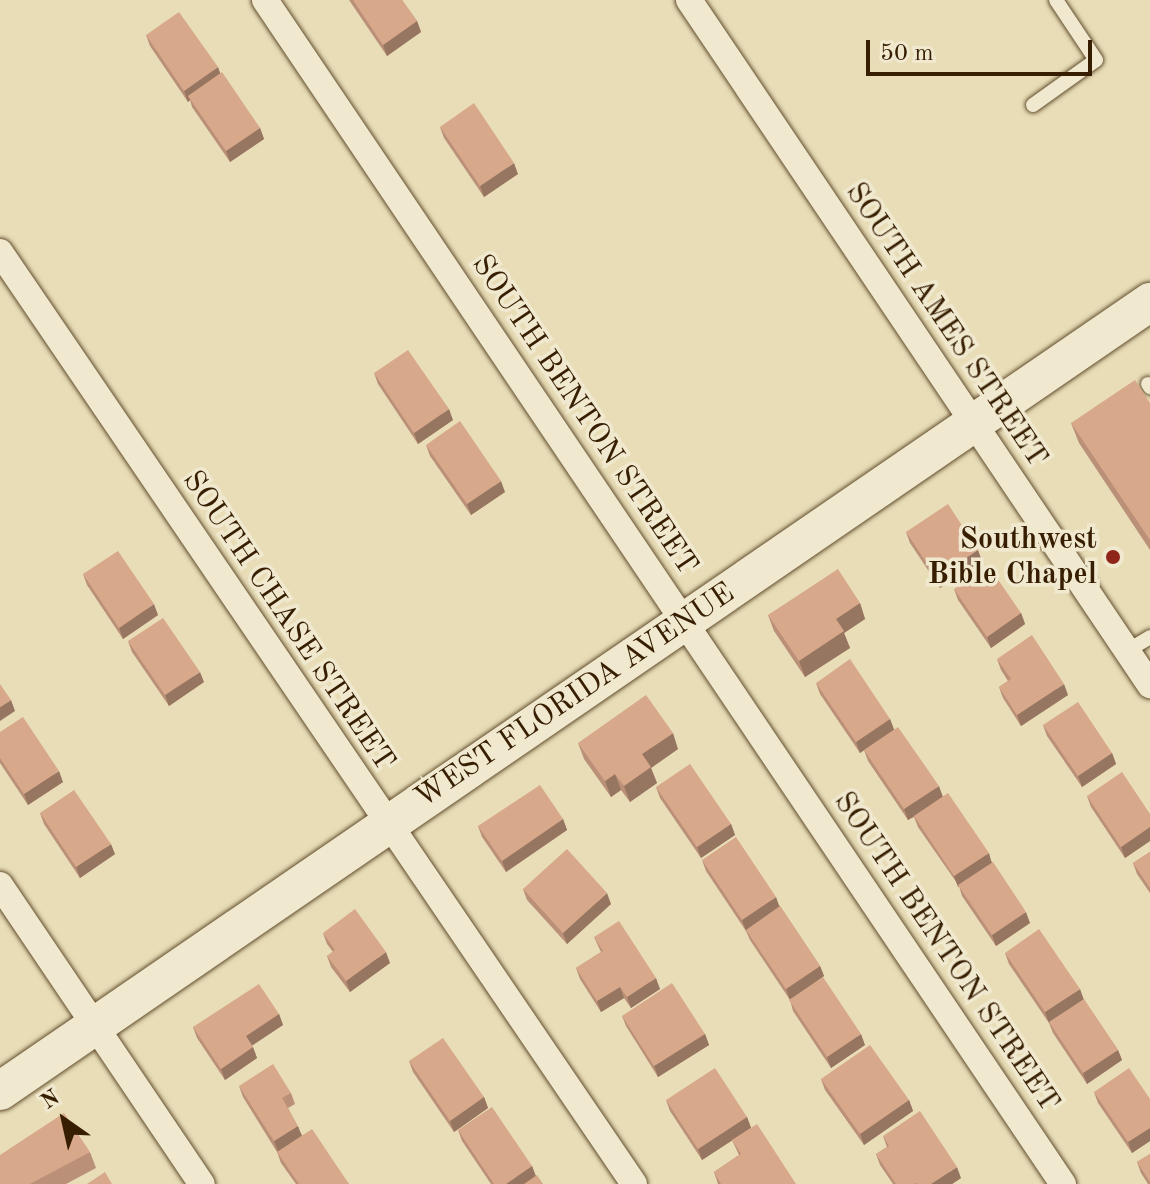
<!DOCTYPE html>
<html>
<head>
<meta charset="utf-8">
<style>
  body { margin:0 }
  #map { position:relative; width:1150px; height:1184px; overflow:hidden; background:#e8ddb7; font-family:"Old Standard TT",serif }
  div>[style] { position:absolute }
  [style*='--x'] { left:calc(var(--x)*1px); top:calc(var(--y)*1px); width:calc(var(--w)*1px); rotate:calc(var(--a)*1deg) }
  .roads { filter:drop-shadow(0 0 2px #634e2e) drop-shadow(0 0 2px #634e2e) }
  .lane>* { height:14px; margin:-7px; padding:0 7px; transform-origin:7px; border-radius:7px; background:#f0e9d0 }
  .street>* { height:26px; margin:-13px; padding:0 13px; transform-origin:13px; border-radius:13px; background:#f0e9d0 }
  .secondary>* { height:38px; margin:-19px; padding:0 19px; transform-origin:19px; border-radius:19px; background:#f0e9d0 }
  .wall>* { inset:0; background:#ba9078 }
  .shaded-wall>* { inset:0; background:#977661 }
  .building>* { inset:0; background:#d8a88b }
  .dots>* { width:22px; height:22px; translate:-50% -50%; box-sizing:border-box; border:4px solid #f0e9d0; border-radius:50% }
  span { translate:-50% -50%; white-space:nowrap; text-align:center; line-height:1.15; -webkit-text-stroke:7px #f0e9d0; paint-order:stroke }
  .street-label { font-size:30px; color:#371e00 }
  .poi-label { font-size:30px; color:#371e00; font-weight:700 }
  .right { translate:-100% -50%; text-align:right }
  .north { position:absolute; left:24px; top:1080px; width:80px; height:80px; -webkit-text-stroke:6px #f0e9d0; paint-order:stroke; rotate:326deg; font-size:22px; font-weight:700; line-height:32px; text-align:center; color:#371e00 }
  .north::after { content:''; display:block; margin:auto; width:28px; height:36px; background:#371e00; clip-path:polygon(50% 0,100% 100%,50% 72%,0 100%) }
  .scale { position:absolute; left:866px; top:40px; width:226px; height:36px; box-sizing:border-box; border:4px solid #371e00; border-top:0; padding-left:10px; font-size:24px; line-height:28px; white-space:nowrap; color:#371e00; -webkit-text-stroke:6px #f0e9d0; paint-order:stroke }
</style>
</head>
<body>
<div id="map">
  <div class="roads">
    <div class="lane">
      <div style="--x:1033;--y:105;--w:77;--a:-35.5"></div>
      <div style="--x:1096;--y:60;--w:72;--a:-123.7"></div>
      <div style="--x:1148;--y:384;--w:4;--a:56"></div>
      <div style="--x:1127;--y:651;--w:27;--a:-31"></div>
    </div>
    <div class="street">
      <div style="--x:265;--y:0;--w:1428;--a:56.02"></div>
      <div style="--x:689;--y:0;--w:826;--a:56.06"></div>
      <div style="--x:0;--y:252;--w:1127;--a:55.77"></div>
      <div style="--x:0;--y:885;--w:361;--a:56"></div>
    </div>
    <div class="secondary">
      <div style="--x:0;--y:1091;--w:1395;--a:-34.45"></div>
    </div>
  </div>
  <div class="wall">
    <div style="clip-path:polygon(349px 0,402px 0,417px 21px,421px 32px,387px 56px)"></div>
    <div style="clip-path:polygon(146px 35px,220px 74px,260px 128px,264px 139px,230px 162px,192px 107px,190px 100px,188px 102px,150px 46px)"></div>
    <div style="clip-path:polygon(440px 127px,518px 174px,484px 197px,444px 138px)"></div>
    <div style="clip-path:polygon(374px 373px,453px 420px,418px 444px,378px 384px)"></div>
    <div style="clip-path:polygon(1150px 403px,1150px 550px,1079px 443px,1071px 423px)"></div>
    <div style="clip-path:polygon(426px 445px,505px 492px,471px 515px,430px 456px)"></div>
    <div style="clip-path:polygon(906px 532px,982px 561px,940px 588px,910px 543px)"></div>
    <div style="clip-path:polygon(83px 574px,158px 615px,123px 639px,87px 585px)"></div>
    <div style="clip-path:polygon(954px 589px,1021px 613px,1025px 624px,991px 648px,958px 600px)"></div>
    <div style="clip-path:polygon(860px 603px,865px 619px,844px 633px,850px 648px,805px 677px,774px 631px,768px 615px)"></div>
    <div style="clip-path:polygon(128px 641px,204px 682px,169px 706px,132px 652px)"></div>
    <div style="clip-path:polygon(997px 659px,1068px 695px,1021px 726px,1003px 698px,999px 687px,1008px 681px,1001px 670px)"></div>
    <div style="clip-path:polygon(816px 683px,890px 719px,894px 729px,942px 797px,992px 862px,1030px 923px,996px 946px,962px 896px,959px 886px,918px 827px,914px 817px,908px 820px,868px 761px,864px 750px,860px 753px,820px 694px)"></div>
    <div style="clip-path:polygon(1043px 725px,1112px 753px,1116px 764px,1082px 787px,1047px 736px)"></div>
    <div style="clip-path:polygon(0 732px,63px 782px,28px 805px,0 763px)"></div>
    <div style="clip-path:polygon(578px 743px,678px 749px,651px 768px,657px 783px,630px 802px,621px 790px,611px 797px,584px 759px)"></div>
    <div style="clip-path:polygon(656px 787px,731px 824px,735px 835px,701px 858px,660px 798px)"></div>
    <div style="clip-path:polygon(1087px 796px,1150px 814px,1150px 841px,1125px 858px,1091px 807px)"></div>
    <div style="clip-path:polygon(40px 813px,115px 854px,80px 878px,44px 824px)"></div>
    <div style="clip-path:polygon(563px 819px,567px 830px,506px 872px,482px 837px,478px 826px)"></div>
    <div style="clip-path:polygon(1150px 852px,1150px 893px,1137px 874px,1133px 863px)"></div>
    <div style="clip-path:polygon(702px 860px,780px 906px,820px 966px,824px 976px,811px 986px,865px 1045px,831px 1068px,793px 1011px,790px 1000px,750px 940px,746px 931px,706px 871px)"></div>
    <div style="clip-path:polygon(523px 889px,611px 904px,567px 944px,527px 900px)"></div>
    <div style="clip-path:polygon(323px 933px,390px 963px,350px 992px,331px 967px,327px 956px,333px 952px,327px 944px)"></div>
    <div style="clip-path:polygon(594px 937px,660px 989px,631px 1008px,624px 998px,601px 1012px,580px 979px,576px 968px,601px 952px)"></div>
    <div style="clip-path:polygon(1005px 953px,1083px 999px,1118px 1050px,1122px 1060px,1087px 1084px,1053px 1033px,1049px 1023px,1009px 964px)"></div>
    <div style="clip-path:polygon(279px 1014px,283px 1025px,252px 1045px,257px 1058px,225px 1080px,197px 1038px,193px 1027px)"></div>
    <div style="clip-path:polygon(622px 1016px,705px 1034px,709px 1045px,658px 1077px,626px 1026px)"></div>
    <div style="clip-path:polygon(409px 1061px,484px 1097px,488px 1108px,454px 1132px,413px 1072px)"></div>
    <div style="clip-path:polygon(821px 1079px,909px 1100px,913px 1111px,864px 1145px,825px 1090px)"></div>
    <div style="clip-path:polygon(239px 1086px,291px 1093px,295px 1104px,288px 1108px,302px 1135px,349px 1184px,296px 1184px,281px 1163px,277px 1152px,243px 1097px)"></div>
    <div style="clip-path:polygon(1094px 1092px,1150px 1099px,1150px 1141px,1132px 1153px,1098px 1103px)"></div>
    <div style="clip-path:polygon(666px 1100px,747px 1117px,751px 1128px,702px 1160px,670px 1111px)"></div>
    <div style="clip-path:polygon(458px 1130px,532px 1166px,536px 1176px,543px 1184px,491px 1184px,462px 1141px)"></div>
    <div style="clip-path:polygon(883px 1136px,961px 1178px,952px 1184px,893px 1184px,880px 1165px,876px 1154px,887px 1147px)"></div>
    <div style="clip-path:polygon(732px 1140px,796px 1184px,718px 1184px,714px 1172px,739px 1155px)"></div>
    <div style="clip-path:polygon(90px 1152px,96px 1168px,66px 1184px,0 1184px)"></div>
    <div style="clip-path:polygon(1150px 1154px,1150px 1184px,1148px 1184px,1141px 1173px,1137px 1162px)"></div>
  </div>
  <div class="shaded-wall">
    <div style="clip-path:polygon(417px 21px,421px 32px,387px 56px,383px 45px)"></div>
    <div style="clip-path:polygon(218px 67px,222px 78px,188px 96px,190px 100px,188px 102px,184px 91px)"></div>
    <div style="clip-path:polygon(260px 128px,264px 139px,230px 162px,226px 151px)"></div>
    <div style="clip-path:polygon(514px 163px,518px 174px,484px 197px,480px 186px)"></div>
    <div style="clip-path:polygon(449px 409px,453px 420px,418px 444px,414px 433px)"></div>
    <div style="clip-path:polygon(501px 481px,505px 492px,471px 515px,467px 504px)"></div>
    <div style="clip-path:polygon(978px 550px,982px 561px,940px 588px,936px 577px)"></div>
    <div style="clip-path:polygon(860px 603px,865px 619px,844px 633px,850px 648px,805px 677px,799px 661px,836px 619px)"></div>
    <div style="clip-path:polygon(154px 604px,158px 615px,123px 639px,119px 628px)"></div>
    <div style="clip-path:polygon(1021px 613px,1025px 624px,991px 648px,987px 637px)"></div>
    <div style="clip-path:polygon(200px 672px,204px 682px,169px 706px,165px 695px)"></div>
    <div style="clip-path:polygon(1064px 684px,1068px 695px,1021px 726px,1017px 715px)"></div>
    <div style="clip-path:polygon(11px 700px,15px 711px,0 721px,0 707px)"></div>
    <div style="clip-path:polygon(890px 719px,894px 730px,860px 753px,856px 742px)"></div>
    <div style="clip-path:polygon(673px 733px,678px 749px,651px 768px,657px 783px,630px 802px,624px 786px,642px 754px)"></div>
    <div style="clip-path:polygon(1112px 753px,1116px 764px,1082px 787px,1078px 776px)"></div>
    <div style="clip-path:polygon(59px 771px,63px 782px,28px 805px,24px 794px)"></div>
    <div style="clip-path:polygon(615px 774px,621px 790px,611px 797px,605px 781px)"></div>
    <div style="clip-path:polygon(939px 786px,943px 797px,908px 820px,904px 809px)"></div>
    <div style="clip-path:polygon(563px 819px,567px 830px,506px 872px,502px 861px)"></div>
    <div style="clip-path:polygon(731px 824px,735px 835px,701px 858px,697px 847px)"></div>
    <div style="clip-path:polygon(1150px 827px,1150px 841px,1125px 858px,1121px 847px)"></div>
    <div style="clip-path:polygon(111px 844px,115px 854px,80px 878px,76px 867px)"></div>
    <div style="clip-path:polygon(989px 853px,992px 864px,958px 887px,954px 876px)"></div>
    <div style="clip-path:polygon(607px 893px,611px 904px,567px 944px,563px 933px)"></div>
    <div style="clip-path:polygon(776px 897px,780px 908px,746px 931px,742px 920px)"></div>
    <div style="clip-path:polygon(1026px 912px,1030px 923px,996px 946px,992px 935px)"></div>
    <div style="clip-path:polygon(386px 952px,390px 963px,350px 992px,346px 981px)"></div>
    <div style="clip-path:polygon(820px 966px,824px 976px,790px 1000px,786px 989px)"></div>
    <div style="clip-path:polygon(656px 978px,660px 989px,631px 1008px,627px 997px)"></div>
    <div style="clip-path:polygon(620px 987px,624px 998px,601px 1012px,597px 1001px)"></div>
    <div style="clip-path:polygon(1080px 989px,1084px 1000px,1049px 1023px,1045px 1012px)"></div>
    <div style="clip-path:polygon(279px 1014px,283px 1025px,250px 1047px,246px 1036px)"></div>
    <div style="clip-path:polygon(705px 1034px,709px 1045px,658px 1077px,654px 1066px)"></div>
    <div style="clip-path:polygon(861px 1034px,865px 1045px,831px 1068px,827px 1057px)"></div>
    <div style="clip-path:polygon(253px 1047px,257px 1058px,225px 1080px,221px 1069px)"></div>
    <div style="clip-path:polygon(1118px 1050px,1122px 1060px,1087px 1084px,1083px 1073px)"></div>
    <div style="clip-path:polygon(484px 1097px,488px 1108px,454px 1132px,450px 1121px)"></div>
    <div style="clip-path:polygon(909px 1100px,913px 1111px,864px 1145px,860px 1134px)"></div>
    <div style="clip-path:polygon(747px 1117px,751px 1128px,702px 1160px,698px 1149px)"></div>
    <div style="clip-path:polygon(298px 1126px,302px 1137px,278px 1152px,274px 1141px)"></div>
    <div style="clip-path:polygon(1150px 1128px,1150px 1141px,1132px 1153px,1128px 1142px)"></div>
    <div style="clip-path:polygon(532px 1166px,536px 1177px,526px 1184px,506px 1184px)"></div>
    <div style="clip-path:polygon(957px 1167px,961px 1178px,952px 1184px,931px 1184px)"></div>
  </div>
  <div class="building">
    <div style="clip-path:polygon(353px 0,402px 0,417px 21px,383px 45px)"></div>
    <div style="clip-path:polygon(179px 12px,218px 67px,184px 91px,146px 35px)"></div>
    <div style="clip-path:polygon(222px 72px,260px 128px,226px 151px,188px 96px)"></div>
    <div style="clip-path:polygon(474px 103px,514px 163px,480px 186px,440px 127px)"></div>
    <div style="clip-path:polygon(408px 350px,449px 409px,414px 433px,374px 373px)"></div>
    <div style="clip-path:polygon(1135px 380px,1150px 403px,1150px 540px,1071px 423px)"></div>
    <div style="clip-path:polygon(460px 421px,501px 481px,467px 504px,426px 445px)"></div>
    <div style="clip-path:polygon(948px 504px,978px 550px,936px 577px,906px 532px)"></div>
    <div style="clip-path:polygon(118px 551px,154px 604px,119px 628px,83px 574px)"></div>
    <div style="clip-path:polygon(988px 565px,1021px 613px,987px 637px,954px 589px)"></div>
    <div style="clip-path:polygon(838px 569px,860px 603px,836px 619px,844px 631px,799px 661px,768px 615px)"></div>
    <div style="clip-path:polygon(163px 618px,200px 672px,165px 695px,128px 641px)"></div>
    <div style="clip-path:polygon(1032px 635px,1064px 684px,1017px 715px,999px 687px,1011px 679px,997px 659px)"></div>
    <div style="clip-path:polygon(850px 659px,890px 719px,856px 742px,816px 683px)"></div>
    <div style="clip-path:polygon(0 684px,11px 700px,0 707px)"></div>
    <div style="clip-path:polygon(646px 695px,673px 733px,642px 754px,651px 767px,624px 786px,615px 774px,605px 781px,578px 743px)"></div>
    <div style="clip-path:polygon(1078px 702px,1112px 753px,1078px 776px,1043px 725px)"></div>
    <div style="clip-path:polygon(23px 717px,59px 771px,24px 794px,0 758px,0 732px)"></div>
    <div style="clip-path:polygon(898px 727px,939px 786px,904px 809px,864px 750px)"></div>
    <div style="clip-path:polygon(690px 764px,731px 824px,697px 847px,656px 787px)"></div>
    <div style="clip-path:polygon(1122px 772px,1150px 814px,1150px 827px,1121px 847px,1087px 796px)"></div>
    <div style="clip-path:polygon(540px 785px,563px 819px,502px 861px,478px 826px)"></div>
    <div style="clip-path:polygon(74px 790px,111px 844px,76px 867px,40px 813px)"></div>
    <div style="clip-path:polygon(948px 793px,989px 853px,954px 876px,914px 816px)"></div>
    <div style="clip-path:polygon(736px 837px,776px 897px,742px 920px,702px 860px)"></div>
    <div style="clip-path:polygon(567px 849px,607px 893px,563px 933px,523px 889px)"></div>
    <div style="clip-path:polygon(1150px 852px,1150px 888px,1133px 863px)"></div>
    <div style="clip-path:polygon(993px 862px,1026px 912px,992px 935px,958px 885px)"></div>
    <div style="clip-path:polygon(780px 906px,820px 966px,786px 989px,746px 930px)"></div>
    <div style="clip-path:polygon(355px 909px,386px 952px,346px 981px,327px 956px,335px 950px,323px 933px)"></div>
    <div style="clip-path:polygon(619px 921px,656px 978px,627px 997px,620px 987px,597px 1001px,576px 968px,603px 951px,594px 937px)"></div>
    <div style="clip-path:polygon(1039px 929px,1080px 989px,1045px 1012px,1005px 953px)"></div>
    <div style="clip-path:polygon(823px 977px,861px 1034px,827px 1057px,789px 1000px)"></div>
    <div style="clip-path:polygon(672px 983px,705px 1034px,654px 1066px,622px 1016px)"></div>
    <div style="clip-path:polygon(259px 984px,279px 1014px,246px 1036px,253px 1047px,221px 1069px,193px 1027px)"></div>
    <div style="clip-path:polygon(1084px 999px,1118px 1050px,1083px 1073px,1049px 1022px)"></div>
    <div style="clip-path:polygon(443px 1038px,484px 1097px,450px 1121px,409px 1061px)"></div>
    <div style="clip-path:polygon(870px 1045px,909px 1100px,860px 1134px,821px 1079px)"></div>
    <div style="clip-path:polygon(273px 1064px,291px 1093px,282px 1098px,298px 1126px,274px 1141px,239px 1086px)"></div>
    <div style="clip-path:polygon(715px 1068px,747px 1117px,698px 1149px,666px 1100px)"></div>
    <div style="clip-path:polygon(1129px 1068px,1150px 1099px,1150px 1128px,1128px 1142px,1094px 1092px)"></div>
    <div style="clip-path:polygon(492px 1107px,532px 1166px,506px 1184px,494px 1184px,458px 1130px)"></div>
    <div style="clip-path:polygon(920px 1111px,957px 1167px,931px 1184px,917px 1184px,916px 1183px,914px 1184px,896px 1184px,876px 1154px,889px 1146px,883px 1136px)"></div>
    <div style="clip-path:polygon(64px 1113px,90px 1152px,30px 1184px,0 1184px,0 1155px)"></div>
    <div style="clip-path:polygon(757px 1124px,796px 1184px,721px 1184px,714px 1172px,741px 1154px,732px 1140px)"></div>
    <div style="clip-path:polygon(312px 1129px,349px 1184px,299px 1184px,277px 1152px)"></div>
    <div style="clip-path:polygon(1150px 1154px,1150px 1182px,1137px 1162px)"></div>
    <div style="clip-path:polygon(105px 1172px,112px 1184px,87px 1184px)"></div>
    <div style="clip-path:polygon(537px 1175px,543px 1184px,524px 1184px)"></div>
  </div>
  <div class="dots">
    <div style="left:1113px;top:557px;background:#8f2418"></div>
  </div>
  <div class="street-label">
    <span style="left:946px;top:325px;rotate:56deg">SOUTH AMES STREET</span>
    <span style="left:584px;top:415px;rotate:56deg">SOUTH BENTON STREET</span>
    <span style="left:288px;top:621px;rotate:56deg">SOUTH CHASE STREET</span>
    <span style="left:575px;top:696px;rotate:-34deg">WEST FLORIDA AVENUE</span>
    <span style="left:946px;top:952px;rotate:56deg">SOUTH BENTON STREET</span>
  </div>
  <div class="poi-label">
    <span class="right" style="left:1097px;top:557px">Southwest<br>Bible Chapel</span>
  </div>
  <div class="north">N</div>
  <div class="scale">50 m</div>
</div>
</body>
</html>
